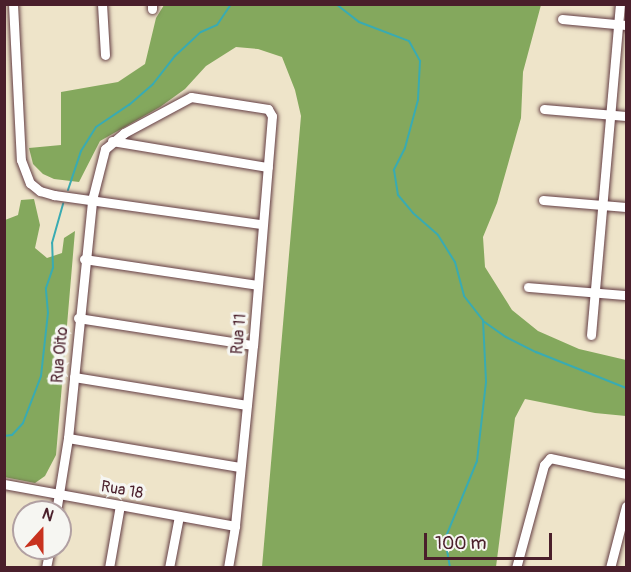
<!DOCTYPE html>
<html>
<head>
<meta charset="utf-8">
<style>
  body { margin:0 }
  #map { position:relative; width:631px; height:572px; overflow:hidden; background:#eee4c9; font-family:Pangolin,sans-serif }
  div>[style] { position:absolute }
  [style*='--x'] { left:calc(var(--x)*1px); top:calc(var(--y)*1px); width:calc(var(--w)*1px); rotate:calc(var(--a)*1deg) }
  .forest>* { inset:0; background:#84a85d }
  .stream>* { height:2px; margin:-1px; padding:0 1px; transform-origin:1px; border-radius:1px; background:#39abb2 }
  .roads { filter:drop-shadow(0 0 2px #633d43) drop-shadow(0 0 2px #633d43) }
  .minor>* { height:9px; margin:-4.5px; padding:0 4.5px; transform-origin:4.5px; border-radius:4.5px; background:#fff }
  span { translate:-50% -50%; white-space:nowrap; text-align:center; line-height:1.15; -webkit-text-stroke:6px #f6f6f2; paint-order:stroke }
  .street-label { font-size:16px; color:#4a1f2b }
  .frame { position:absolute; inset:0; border:6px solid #4a1f2b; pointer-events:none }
  .north { position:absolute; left:12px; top:500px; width:60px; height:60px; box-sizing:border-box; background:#f6f6f2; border:2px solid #b1a0a2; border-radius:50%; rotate:21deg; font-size:16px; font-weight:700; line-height:24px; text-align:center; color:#4a1f2b }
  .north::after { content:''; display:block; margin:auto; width:21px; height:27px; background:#c8321e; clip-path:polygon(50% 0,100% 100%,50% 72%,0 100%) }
  .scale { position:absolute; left:424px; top:533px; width:128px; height:27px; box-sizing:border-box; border:3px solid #4a1f2b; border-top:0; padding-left:8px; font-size:18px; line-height:21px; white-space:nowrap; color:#4a1f2b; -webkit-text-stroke:4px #f6f6f2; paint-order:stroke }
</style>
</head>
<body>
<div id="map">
  <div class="forest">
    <div style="clip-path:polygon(164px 5px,541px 5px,523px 72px,521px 118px,497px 203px,483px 237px,485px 267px,512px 310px,538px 331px,579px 349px,626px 360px,626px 416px,595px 413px,525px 399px,515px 418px,496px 567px,262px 567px,301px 116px,295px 90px,282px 57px,258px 49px,236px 47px,206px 66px,185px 89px,160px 107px,100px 141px,79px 182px,54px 179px,43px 174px,33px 164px,29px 148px,61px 145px,61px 92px,118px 82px,145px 64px,156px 18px)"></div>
    <div style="clip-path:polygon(34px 199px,40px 225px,35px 248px,47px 258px,62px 253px,64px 238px,75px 231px,56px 455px,45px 476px,35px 483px,4px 477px,5px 220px,18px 215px,21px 200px)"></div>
  </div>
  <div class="stream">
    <div style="--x:336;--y:4;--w:29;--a:38"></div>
    <div style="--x:359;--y:22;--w:53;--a:20.8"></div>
    <div style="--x:409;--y:41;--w:23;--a:61"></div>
    <div style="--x:420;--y:61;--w:39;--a:93"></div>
    <div style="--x:418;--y:100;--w:50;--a:105.2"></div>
    <div style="--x:405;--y:148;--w:25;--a:117"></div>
    <div style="--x:394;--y:170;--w:25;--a:81"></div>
    <div style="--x:398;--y:195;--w:23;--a:50"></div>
    <div style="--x:413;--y:213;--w:33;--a:41"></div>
    <div style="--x:438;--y:235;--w:32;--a:58"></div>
    <div style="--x:455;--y:262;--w:35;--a:75"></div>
    <div style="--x:464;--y:296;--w:31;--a:52"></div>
    <div style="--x:483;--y:320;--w:62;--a:87.2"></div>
    <div style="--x:486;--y:382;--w:80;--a:96.5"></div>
    <div style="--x:477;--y:461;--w:84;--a:112.3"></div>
    <div style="--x:445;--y:539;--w:29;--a:80"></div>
    <div style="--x:68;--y:190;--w:41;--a:-71.6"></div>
    <div style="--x:81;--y:151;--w:28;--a:-58"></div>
    <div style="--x:96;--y:127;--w:40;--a:-34"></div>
    <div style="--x:129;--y:105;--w:32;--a:-41"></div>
    <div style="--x:153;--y:84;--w:36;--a:-52"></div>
    <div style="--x:175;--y:56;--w:35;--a:-43"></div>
    <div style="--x:201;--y:32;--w:17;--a:-24"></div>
    <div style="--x:217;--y:25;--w:25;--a:-56"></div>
    <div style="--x:483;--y:321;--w:28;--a:35"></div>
    <div style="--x:506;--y:337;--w:34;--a:27"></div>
    <div style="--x:536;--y:352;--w:97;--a:21.8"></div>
    <div style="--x:4;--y:436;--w:8;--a:-7"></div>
    <div style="--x:12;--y:435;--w:16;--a:-47"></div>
    <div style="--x:23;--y:423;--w:50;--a:-69"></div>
    <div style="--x:41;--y:376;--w:63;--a:-83.7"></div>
    <div style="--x:48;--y:313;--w:25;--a:-95"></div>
    <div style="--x:46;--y:288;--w:21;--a:-71"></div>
    <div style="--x:53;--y:268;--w:25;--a:-92"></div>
    <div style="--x:52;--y:243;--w:41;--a:-74.2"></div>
  </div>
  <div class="roads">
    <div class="minor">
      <div style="--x:13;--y:4;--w:156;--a:87.1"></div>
      <div style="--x:21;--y:160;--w:25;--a:69"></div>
      <div style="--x:30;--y:183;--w:13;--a:39"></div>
      <div style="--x:40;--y:191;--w:15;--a:16"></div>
      <div style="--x:54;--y:195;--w:209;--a:8"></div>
      <div style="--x:102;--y:4;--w:51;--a:86.6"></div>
      <div style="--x:152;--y:4;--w:5;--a:90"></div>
      <div style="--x:562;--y:19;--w:64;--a:5.4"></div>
      <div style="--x:544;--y:109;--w:82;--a:4.9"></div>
      <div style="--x:112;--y:141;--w:158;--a:9.5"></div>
      <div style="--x:543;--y:200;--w:83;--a:4.8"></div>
      <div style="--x:84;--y:259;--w:175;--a:8.5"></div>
      <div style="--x:528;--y:287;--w:98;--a:4.7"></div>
      <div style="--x:78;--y:318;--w:177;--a:8.8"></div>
      <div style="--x:591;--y:335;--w:332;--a:-85"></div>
      <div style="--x:74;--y:377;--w:175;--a:9.2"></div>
      <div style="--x:68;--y:438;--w:174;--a:9.6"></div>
      <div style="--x:4;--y:484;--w:235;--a:10.3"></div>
      <div style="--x:56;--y:512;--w:75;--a:-80.8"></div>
      <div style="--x:68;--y:438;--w:239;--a:-84.2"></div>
      <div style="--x:92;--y:200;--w:53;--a:-75.7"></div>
      <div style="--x:105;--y:149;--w:25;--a:-40"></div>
      <div style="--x:124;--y:133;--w:76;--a:-28.2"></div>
      <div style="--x:191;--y:97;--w:78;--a:8.9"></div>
      <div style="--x:268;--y:109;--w:8;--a:60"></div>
      <div style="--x:272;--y:116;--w:230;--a:94.7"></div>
      <div style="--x:253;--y:345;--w:182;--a:95.7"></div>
      <div style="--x:235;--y:526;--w:43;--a:99.5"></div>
      <div style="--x:46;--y:568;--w:20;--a:-79"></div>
      <div style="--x:109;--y:568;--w:64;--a:-80.1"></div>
      <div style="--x:169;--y:568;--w:53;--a:-79.1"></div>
      <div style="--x:516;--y:568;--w:107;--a:-74.8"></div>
      <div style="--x:544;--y:465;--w:9;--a:-49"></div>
      <div style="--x:550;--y:458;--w:78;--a:11.9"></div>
      <div style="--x:610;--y:568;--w:64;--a:-75.5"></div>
    </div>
  </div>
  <div class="street-label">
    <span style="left:239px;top:334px;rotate:-85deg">Rua 11</span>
    <span style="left:60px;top:355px;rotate:-85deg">Rua Oito</span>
    <span style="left:122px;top:490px;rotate:10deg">Rua 18</span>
  </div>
  <div class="frame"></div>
  <div class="north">N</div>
  <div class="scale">100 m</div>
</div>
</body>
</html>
